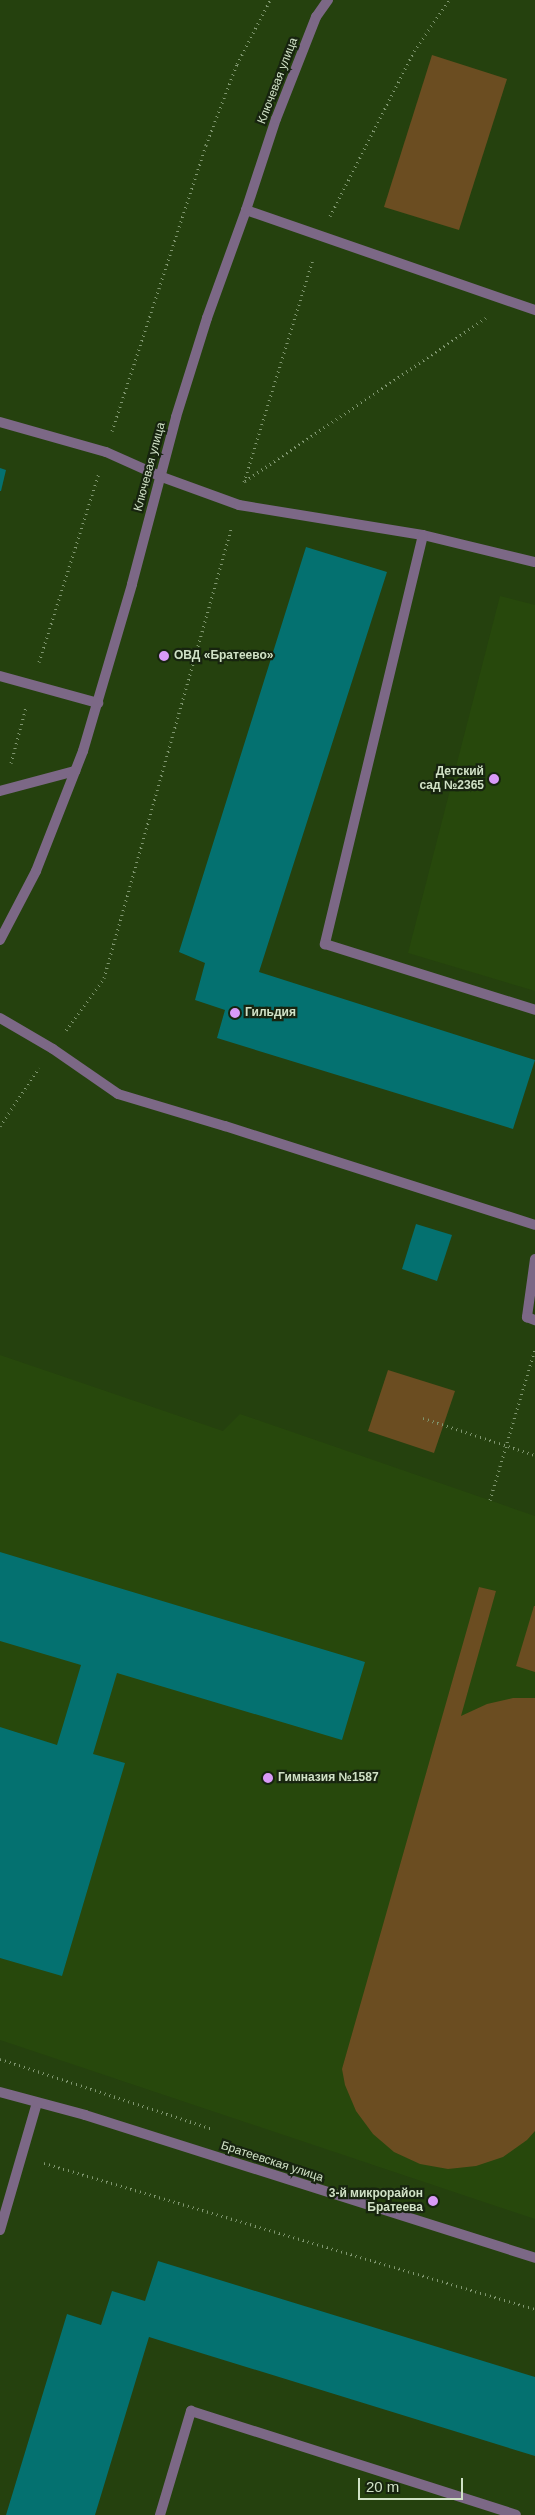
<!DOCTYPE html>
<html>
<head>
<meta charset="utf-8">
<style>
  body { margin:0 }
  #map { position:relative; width:535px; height:2515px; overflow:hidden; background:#25410e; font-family:Arial,sans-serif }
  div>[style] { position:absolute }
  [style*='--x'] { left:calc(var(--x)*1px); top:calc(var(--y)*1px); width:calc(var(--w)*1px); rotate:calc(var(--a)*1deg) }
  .built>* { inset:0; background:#27480c }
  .green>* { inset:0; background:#6b4d21 }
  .building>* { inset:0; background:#047170 }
  .path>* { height:3px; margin-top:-1.5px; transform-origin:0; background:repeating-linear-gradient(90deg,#7f966f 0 1px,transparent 0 5px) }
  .service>* { height:10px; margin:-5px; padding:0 5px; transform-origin:5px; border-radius:5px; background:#7c6886 }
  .tertiary>* { height:10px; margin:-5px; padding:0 5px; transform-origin:5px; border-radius:5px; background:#7c6886 }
  .dots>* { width:14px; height:14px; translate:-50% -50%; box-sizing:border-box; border:2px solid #17240f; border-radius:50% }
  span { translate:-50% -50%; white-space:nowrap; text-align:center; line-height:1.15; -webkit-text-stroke:4.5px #17240f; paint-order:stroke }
  .street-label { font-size:12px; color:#d0e1c6 }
  .poi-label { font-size:12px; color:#d0e1c6; font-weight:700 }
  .left { translate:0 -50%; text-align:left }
  .right { translate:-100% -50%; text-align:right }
  .scale { position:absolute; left:358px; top:2478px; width:105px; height:22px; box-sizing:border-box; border:2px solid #d0e1c6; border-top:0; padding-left:6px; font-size:15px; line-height:18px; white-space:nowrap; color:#d0e1c6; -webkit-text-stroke:4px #17240f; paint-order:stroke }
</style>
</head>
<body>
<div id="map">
  <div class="built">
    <div style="clip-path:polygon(500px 596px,535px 605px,535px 991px,408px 953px)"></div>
    <div style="clip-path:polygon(0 1355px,223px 1431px,240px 1414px,535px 1516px,535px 2219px,0 2040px)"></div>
  </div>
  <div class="green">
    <div style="clip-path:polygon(432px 55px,507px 79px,459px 230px,384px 207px)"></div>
    <div style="clip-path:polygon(388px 1370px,455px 1391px,434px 1453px,368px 1431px)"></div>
    <div style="clip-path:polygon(479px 1587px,496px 1591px,461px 1716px,487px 1704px,513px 1698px,535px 1698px,535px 2131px,527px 2140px,503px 2157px,476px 2166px,448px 2169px,420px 2164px,394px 2152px,373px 2134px,356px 2111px,345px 2085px,342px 2069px)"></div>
    <div style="clip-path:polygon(534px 1606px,535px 1606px,535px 1672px,516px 1666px)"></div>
  </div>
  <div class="building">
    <div style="clip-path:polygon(0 468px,6px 470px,1px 491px,0 491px)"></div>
    <div style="clip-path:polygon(306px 547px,387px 572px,259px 972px,535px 1060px,513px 1129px,217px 1038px,225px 1010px,195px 1000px,205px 963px,179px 952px)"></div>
    <div style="clip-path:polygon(416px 1224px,452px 1235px,437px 1281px,402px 1269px)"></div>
    <div style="clip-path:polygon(0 1552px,365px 1662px,342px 1740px,117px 1673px,93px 1754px,125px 1763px,62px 1976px,0 1958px,0 1727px,57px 1745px,81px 1665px,0 1641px)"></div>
    <div style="clip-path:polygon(158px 2261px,535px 2377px,535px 2456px,149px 2337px,95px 2515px,6px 2515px,67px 2314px,101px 2325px,112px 2291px,145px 2301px)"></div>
  </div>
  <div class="path">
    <div style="--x:330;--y:216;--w:185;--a:-63"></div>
    <div style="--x:414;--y:51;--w:62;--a:-55.5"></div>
    <div style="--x:112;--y:431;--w:301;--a:-71.8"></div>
    <div style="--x:206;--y:145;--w:87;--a:-69.1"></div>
    <div style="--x:237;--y:64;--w:72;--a:-62.7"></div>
    <div style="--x:245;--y:481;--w:291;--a:-34.1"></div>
    <div style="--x:244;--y:482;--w:233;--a:-72.8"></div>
    <div style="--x:39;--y:662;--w:198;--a:-72.4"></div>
    <div style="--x:11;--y:763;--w:58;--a:-75"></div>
    <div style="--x:66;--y:1030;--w:64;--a:-53.8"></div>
    <div style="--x:104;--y:978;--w:469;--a:-74.2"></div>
    <div style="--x:0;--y:1126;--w:70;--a:-56.1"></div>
    <div style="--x:423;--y:1418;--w:118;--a:18.3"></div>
    <div style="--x:490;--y:1500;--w:158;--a:-73.4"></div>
    <div style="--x:0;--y:2059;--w:224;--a:18.2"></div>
    <div style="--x:44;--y:2163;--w:512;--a:16.56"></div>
  </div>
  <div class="service">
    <div style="--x:246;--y:210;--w:306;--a:19.1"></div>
    <div style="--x:0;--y:422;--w:110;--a:15.8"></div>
    <div style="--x:106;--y:452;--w:61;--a:24.1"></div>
    <div style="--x:162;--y:477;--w:82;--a:20"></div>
    <div style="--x:239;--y:505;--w:186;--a:9.3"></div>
    <div style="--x:423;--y:535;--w:115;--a:13.6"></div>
    <div style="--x:423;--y:535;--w:421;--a:103.5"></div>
    <div style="--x:325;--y:944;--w:220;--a:17.4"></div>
    <div style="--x:0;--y:676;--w:102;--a:15.4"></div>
    <div style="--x:0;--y:791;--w:78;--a:-14.9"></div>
    <div style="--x:0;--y:1018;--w:61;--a:30.3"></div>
    <div style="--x:53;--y:1049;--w:79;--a:34.7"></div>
    <div style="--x:118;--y:1094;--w:112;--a:16.7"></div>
    <div style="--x:225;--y:1126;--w:325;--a:17.7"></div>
    <div style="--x:535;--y:1259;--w:59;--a:97.9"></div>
    <div style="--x:527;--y:1317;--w:9;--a:21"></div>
    <div style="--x:0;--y:2230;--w:132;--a:-73.8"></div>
    <div style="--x:160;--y:2515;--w:109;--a:-73.4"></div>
    <div style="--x:191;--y:2411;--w:341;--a:17.7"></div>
  </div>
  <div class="tertiary">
    <div style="--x:0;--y:940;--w:78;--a:-62.4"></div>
    <div style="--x:36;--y:871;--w:129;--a:-68.6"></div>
    <div style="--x:83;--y:751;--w:174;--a:-73.6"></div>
    <div style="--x:132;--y:584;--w:173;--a:-75.2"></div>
    <div style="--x:176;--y:417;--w:104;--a:-72.6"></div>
    <div style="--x:207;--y:318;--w:115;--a:-70.1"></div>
    <div style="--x:246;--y:210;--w:96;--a:-71.8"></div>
    <div style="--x:276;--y:119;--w:110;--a:-68.6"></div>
    <div style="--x:316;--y:17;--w:21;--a:-55"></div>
    <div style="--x:0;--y:2092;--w:88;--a:15.1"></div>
    <div style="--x:85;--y:2115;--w:472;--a:17.6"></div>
  </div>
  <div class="dots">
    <div style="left:164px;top:656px;background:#d99af7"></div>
    <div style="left:494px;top:779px;background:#d99af7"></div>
    <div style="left:235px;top:1013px;background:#d99af7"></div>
    <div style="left:268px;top:1778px;background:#d99af7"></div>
    <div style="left:433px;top:2201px;background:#d99af7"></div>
  </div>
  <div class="street-label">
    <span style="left:278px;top:81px;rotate:-69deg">Ключевая улица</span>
    <span style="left:150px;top:467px;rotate:-75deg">Ключевая улица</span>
    <span style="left:272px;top:2162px;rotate:18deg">Братеевская улица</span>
  </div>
  <div class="poi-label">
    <span class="left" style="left:174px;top:656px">ОВД «Братеево»</span>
    <span class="right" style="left:484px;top:779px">Детский<br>сад №2365</span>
    <span class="left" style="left:245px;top:1013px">Гильдия</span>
    <span class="left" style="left:278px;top:1778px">Гимназия №1587</span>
    <span class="right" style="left:423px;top:2201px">3-й микрорайон<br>Братеева</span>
  </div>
  <div class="scale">20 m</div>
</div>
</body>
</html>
